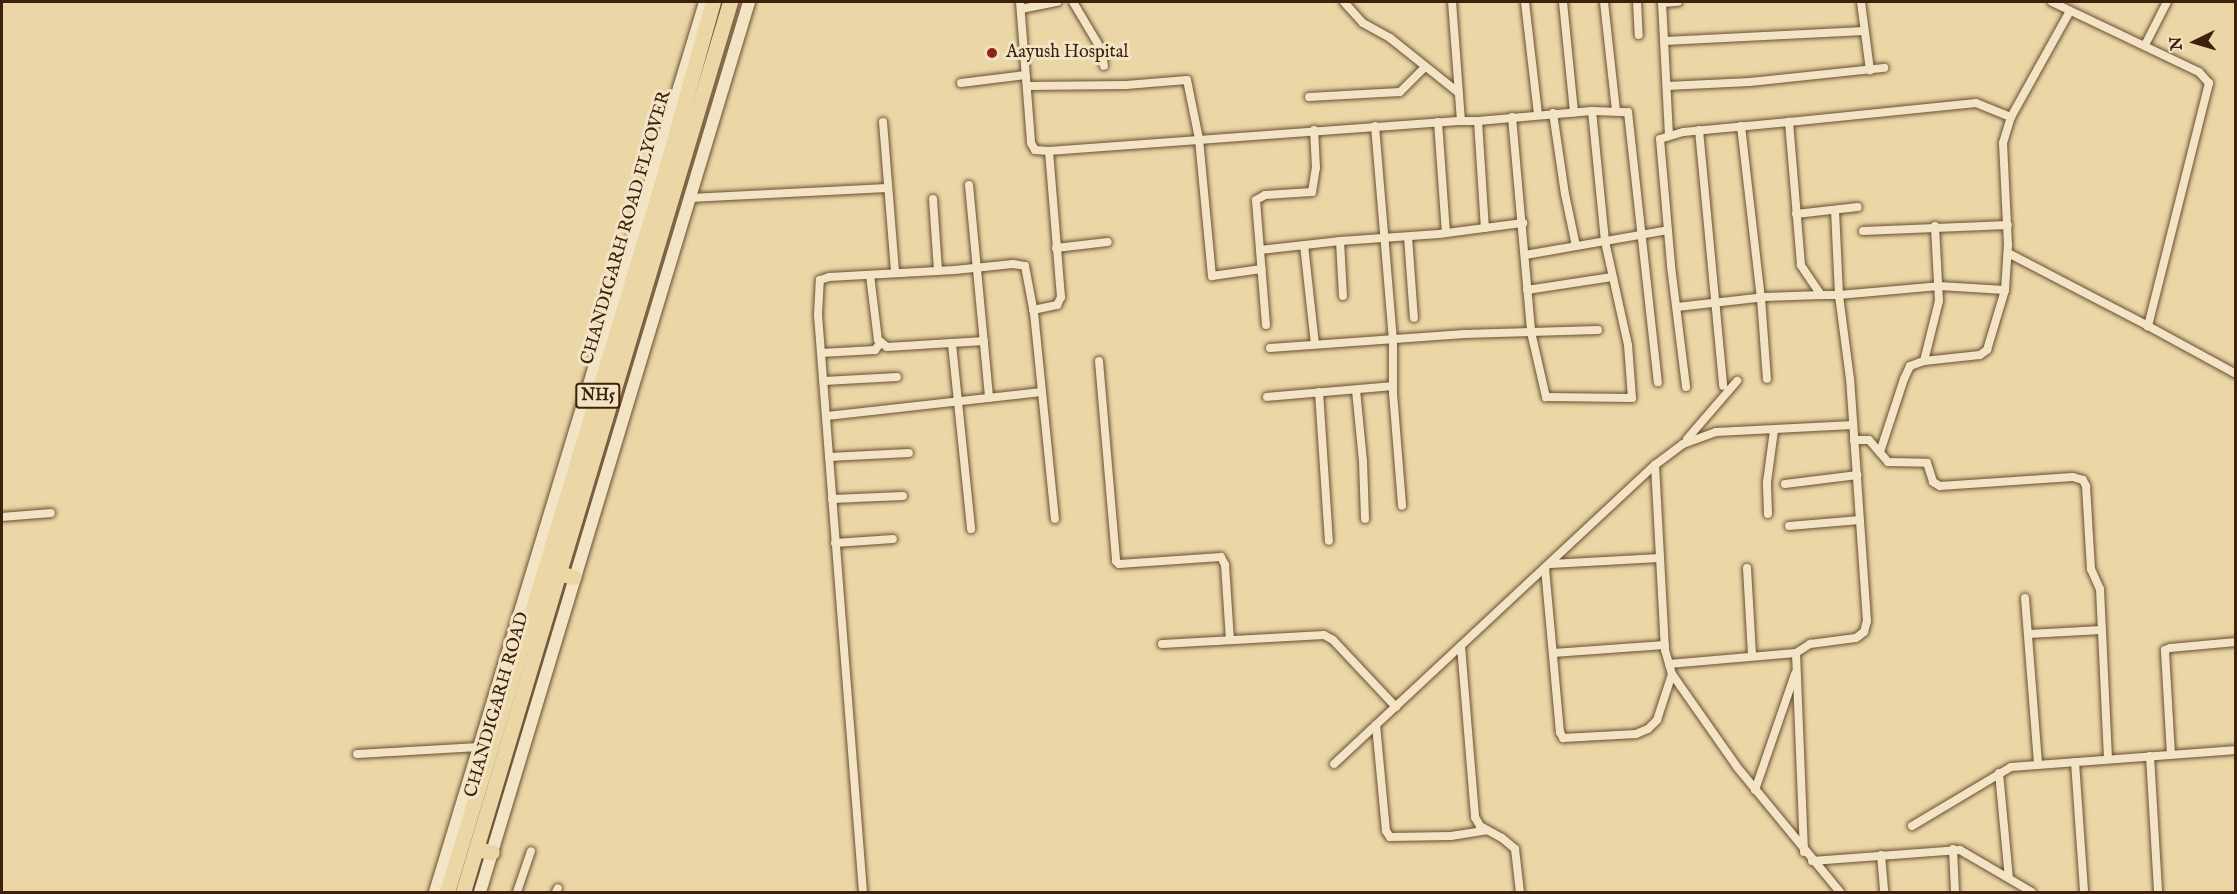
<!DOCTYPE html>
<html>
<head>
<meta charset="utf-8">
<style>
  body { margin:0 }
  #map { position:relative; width:2237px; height:894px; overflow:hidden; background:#ebd6a6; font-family:"IM FELL English",serif }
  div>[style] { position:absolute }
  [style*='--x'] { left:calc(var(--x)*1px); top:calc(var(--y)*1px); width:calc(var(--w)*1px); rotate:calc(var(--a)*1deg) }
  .roads { filter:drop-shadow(0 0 2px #694e32) drop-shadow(0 0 2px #694e32) }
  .street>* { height:8px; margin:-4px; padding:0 4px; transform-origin:4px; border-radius:4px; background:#f2e4c5 }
  .secondary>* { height:12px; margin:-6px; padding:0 6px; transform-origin:6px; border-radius:6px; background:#f2e4c5 }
  .highway>* { height:15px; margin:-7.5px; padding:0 7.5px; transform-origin:7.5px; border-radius:7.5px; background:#ebd6a6 }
  .dots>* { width:16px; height:16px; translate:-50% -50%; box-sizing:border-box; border:3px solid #f2e4c5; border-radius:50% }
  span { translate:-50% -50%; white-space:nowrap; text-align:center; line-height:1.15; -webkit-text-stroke:6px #f2e4c5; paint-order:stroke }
  .shield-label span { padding:2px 4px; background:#f2e4c5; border:2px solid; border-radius:4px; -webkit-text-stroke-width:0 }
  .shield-label { font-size:16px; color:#3e210c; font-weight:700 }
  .poi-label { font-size:18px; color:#3e210c }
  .left { translate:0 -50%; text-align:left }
  .street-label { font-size:18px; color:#3e210c }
  .frame { position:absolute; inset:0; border:3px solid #3e210c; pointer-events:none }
  .north { position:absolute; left:2165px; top:12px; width:60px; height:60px; -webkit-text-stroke:4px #f2e4c5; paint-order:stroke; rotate:265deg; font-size:16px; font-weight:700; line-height:24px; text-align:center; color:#3e210c }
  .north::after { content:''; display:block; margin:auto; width:21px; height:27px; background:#3e210c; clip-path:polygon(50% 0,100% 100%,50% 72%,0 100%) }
</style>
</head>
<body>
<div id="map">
  <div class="roads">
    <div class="street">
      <div style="--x:1020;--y:2;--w:141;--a:85.5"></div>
      <div style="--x:1031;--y:143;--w:8;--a:60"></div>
      <div style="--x:1035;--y:150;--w:14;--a:4"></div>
      <div style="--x:1049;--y:151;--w:413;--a:-4.2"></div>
      <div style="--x:1461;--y:121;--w:119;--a:-94.3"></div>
      <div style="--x:1073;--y:2;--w:55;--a:59.2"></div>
      <div style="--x:1101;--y:49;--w:17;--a:80"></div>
      <div style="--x:1344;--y:2;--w:28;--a:48"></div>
      <div style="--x:1363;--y:23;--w:31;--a:29"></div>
      <div style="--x:1390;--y:38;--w:88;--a:38.6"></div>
      <div style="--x:1525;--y:2;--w:113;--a:83.4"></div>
      <div style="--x:1563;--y:2;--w:111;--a:84.3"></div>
      <div style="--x:1604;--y:2;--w:110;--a:83.7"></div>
      <div style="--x:1637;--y:2;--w:33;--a:87"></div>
      <div style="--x:1662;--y:2;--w:133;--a:87"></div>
      <div style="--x:1861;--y:2;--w:69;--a:82.5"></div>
      <div style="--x:2052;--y:2;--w:163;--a:25.5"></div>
      <div style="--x:2199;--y:72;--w:15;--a:48"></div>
      <div style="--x:2209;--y:83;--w:251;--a:104.1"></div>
      <div style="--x:1662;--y:3;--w:16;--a:-4"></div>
      <div style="--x:1021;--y:9;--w:37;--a:-11"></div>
      <div style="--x:1665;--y:41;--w:199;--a:-2.9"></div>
      <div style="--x:2145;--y:45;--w:48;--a:-62.9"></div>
      <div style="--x:961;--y:83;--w:65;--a:-7"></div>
      <div style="--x:1027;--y:86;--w:99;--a:-0.6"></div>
      <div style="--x:1126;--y:85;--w:61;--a:-4.7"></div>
      <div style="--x:1187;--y:80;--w:60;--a:78.5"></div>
      <div style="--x:1199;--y:139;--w:138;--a:84.6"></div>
      <div style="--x:1212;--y:276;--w:50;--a:-8"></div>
      <div style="--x:1667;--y:86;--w:83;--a:-2.8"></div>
      <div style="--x:1750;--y:82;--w:135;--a:-6"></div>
      <div style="--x:1309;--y:97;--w:91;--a:-3.1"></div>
      <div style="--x:1400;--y:92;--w:35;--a:-45"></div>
      <div style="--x:1553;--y:113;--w:82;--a:81.6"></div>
      <div style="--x:1565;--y:194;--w:53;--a:78.1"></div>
      <div style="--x:1512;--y:117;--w:216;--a:84.9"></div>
      <div style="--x:1531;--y:332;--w:67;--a:77"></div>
      <div style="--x:1546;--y:397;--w:86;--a:0.7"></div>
      <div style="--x:1632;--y:398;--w:53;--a:-94.3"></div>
      <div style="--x:1628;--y:345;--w:107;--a:-102.5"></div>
      <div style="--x:1605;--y:241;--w:131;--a:-95.7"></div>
      <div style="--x:1461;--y:121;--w:17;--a:0"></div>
      <div style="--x:1478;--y:121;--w:107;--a:86.3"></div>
      <div style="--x:1478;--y:121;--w:114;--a:-5"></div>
      <div style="--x:1592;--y:111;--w:36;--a:2"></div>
      <div style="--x:1628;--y:112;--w:272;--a:83.7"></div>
      <div style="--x:883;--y:122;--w:150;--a:85.4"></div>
      <div style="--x:1438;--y:122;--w:111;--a:85.9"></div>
      <div style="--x:1789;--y:122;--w:188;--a:-5.8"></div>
      <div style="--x:1976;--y:103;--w:38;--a:22"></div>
      <div style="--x:1375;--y:126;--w:215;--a:85.2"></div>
      <div style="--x:1393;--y:340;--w:53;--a:90"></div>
      <div style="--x:1393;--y:393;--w:113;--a:85.4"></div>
      <div style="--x:1741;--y:126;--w:173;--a:83.4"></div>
      <div style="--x:1761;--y:298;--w:81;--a:85.8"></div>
      <div style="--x:1699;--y:130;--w:257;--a:84.6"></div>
      <div style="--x:969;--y:185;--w:214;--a:84.6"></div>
      <div style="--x:689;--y:198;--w:199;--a:-2.9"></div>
      <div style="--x:933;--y:199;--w:72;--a:86"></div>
      <div style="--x:1796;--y:214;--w:62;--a:-6.4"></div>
      <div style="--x:1863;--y:231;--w:145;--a:-2.4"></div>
      <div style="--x:1408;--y:237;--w:81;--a:85.8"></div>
      <div style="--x:1340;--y:241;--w:55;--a:86.9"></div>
      <div style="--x:1304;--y:245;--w:100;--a:83.7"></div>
      <div style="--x:1056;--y:248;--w:52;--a:-6.6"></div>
      <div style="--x:1260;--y:250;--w:81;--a:-6.4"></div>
      <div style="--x:1340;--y:241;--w:99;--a:-4"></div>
      <div style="--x:1439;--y:234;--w:85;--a:-7.5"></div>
      <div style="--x:2008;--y:253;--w:158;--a:27.5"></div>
      <div style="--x:2148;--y:326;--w:100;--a:28.6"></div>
      <div style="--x:1525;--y:255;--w:145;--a:-9.9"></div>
      <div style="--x:870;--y:275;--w:65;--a:83"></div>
      <div style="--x:878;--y:340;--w:11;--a:38"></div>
      <div style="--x:887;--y:347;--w:97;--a:-3.5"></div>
      <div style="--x:1527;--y:290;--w:86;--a:-8.7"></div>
      <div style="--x:1821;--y:295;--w:18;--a:0"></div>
      <div style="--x:1839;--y:295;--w:84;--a:-92.7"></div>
      <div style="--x:1677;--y:307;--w:89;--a:-6.5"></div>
      <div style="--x:1765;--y:297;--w:56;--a:-2"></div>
      <div style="--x:1821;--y:295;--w:36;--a:-124"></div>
      <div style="--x:1801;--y:265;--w:144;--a:-94.8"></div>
      <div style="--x:1789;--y:122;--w:106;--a:174.6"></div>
      <div style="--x:1683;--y:132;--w:24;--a:163"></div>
      <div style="--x:1660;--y:139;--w:127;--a:85"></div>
      <div style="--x:1671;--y:266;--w:122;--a:82.9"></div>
      <div style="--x:1033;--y:310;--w:25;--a:-12"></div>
      <div style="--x:1057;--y:305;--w:9;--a:-63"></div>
      <div style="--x:1061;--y:297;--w:146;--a:-94.7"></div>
      <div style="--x:1266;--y:325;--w:125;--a:-94.6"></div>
      <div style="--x:1256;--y:200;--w:10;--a:-29"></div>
      <div style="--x:1265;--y:195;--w:47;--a:-3.7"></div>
      <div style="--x:1312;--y:192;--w:24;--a:-81"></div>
      <div style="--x:1316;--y:168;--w:38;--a:-93"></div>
      <div style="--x:952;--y:344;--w:186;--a:84.1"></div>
      <div style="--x:1270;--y:348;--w:195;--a:-4.1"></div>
      <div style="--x:1464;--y:334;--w:134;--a:-1.7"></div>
      <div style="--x:821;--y:353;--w:54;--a:-3.2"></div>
      <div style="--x:875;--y:350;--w:10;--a:-53"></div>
      <div style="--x:1099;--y:361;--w:201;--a:85.1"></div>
      <div style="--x:1116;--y:561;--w:4;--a:45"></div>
      <div style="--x:1119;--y:564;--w:102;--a:-3.9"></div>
      <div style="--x:1221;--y:557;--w:9;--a:63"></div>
      <div style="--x:1225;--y:565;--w:75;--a:86.2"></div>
      <div style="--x:1924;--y:361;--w:62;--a:-76"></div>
      <div style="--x:1939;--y:301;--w:75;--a:-93.1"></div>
      <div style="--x:824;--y:381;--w:73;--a:-3.1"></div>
      <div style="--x:1356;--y:390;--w:71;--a:84.4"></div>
      <div style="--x:1363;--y:461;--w:58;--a:88"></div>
      <div style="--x:1319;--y:392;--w:149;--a:86.2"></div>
      <div style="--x:1267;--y:397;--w:126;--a:-5"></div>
      <div style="--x:827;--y:416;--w:216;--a:-6.4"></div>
      <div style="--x:1687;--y:439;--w:77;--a:-49.2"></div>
      <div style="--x:1854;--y:440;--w:15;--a:0"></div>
      <div style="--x:1869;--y:440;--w:29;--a:49"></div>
      <div style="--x:1888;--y:462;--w:39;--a:1"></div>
      <div style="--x:1927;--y:463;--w:20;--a:72"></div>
      <div style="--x:1933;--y:482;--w:8;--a:30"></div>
      <div style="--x:1940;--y:486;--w:133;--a:-3.9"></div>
      <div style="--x:2073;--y:477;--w:10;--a:17"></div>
      <div style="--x:2083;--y:480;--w:7;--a:63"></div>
      <div style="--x:2086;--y:486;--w:83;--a:86.6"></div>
      <div style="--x:2091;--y:569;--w:22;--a:66"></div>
      <div style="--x:2100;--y:589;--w:170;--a:87.3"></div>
      <div style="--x:1880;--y:452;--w:77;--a:-71.8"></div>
      <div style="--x:1904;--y:379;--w:14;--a:-65"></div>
      <div style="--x:1910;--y:366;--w:15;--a:-20"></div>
      <div style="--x:1924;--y:361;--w:56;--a:-6.1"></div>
      <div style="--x:1980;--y:355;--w:9;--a:-36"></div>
      <div style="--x:1987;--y:350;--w:63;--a:-73.3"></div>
      <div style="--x:2005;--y:290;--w:45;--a:-86.2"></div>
      <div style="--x:2008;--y:245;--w:102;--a:-92.8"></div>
      <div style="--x:2003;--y:143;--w:27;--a:-73"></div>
      <div style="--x:2011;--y:117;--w:121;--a:-60.9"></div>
      <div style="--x:829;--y:457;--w:80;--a:-2.9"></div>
      <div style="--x:1655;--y:465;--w:185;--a:86.9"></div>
      <div style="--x:1665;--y:650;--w:25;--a:74"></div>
      <div style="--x:1672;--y:674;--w:113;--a:55"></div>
      <div style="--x:1737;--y:767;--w:162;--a:50.5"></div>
      <div style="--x:1785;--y:484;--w:73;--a:-7.1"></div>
      <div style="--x:832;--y:499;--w:71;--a:-2.4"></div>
      <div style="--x:1768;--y:514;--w:32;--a:-92"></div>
      <div style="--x:1767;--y:482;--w:52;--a:-82.3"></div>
      <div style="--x:2;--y:517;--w:49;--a:-4.7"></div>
      <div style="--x:1789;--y:526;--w:71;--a:-4.8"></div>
      <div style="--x:835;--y:543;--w:58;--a:-3.9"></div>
      <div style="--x:1550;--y:564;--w:110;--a:-3.1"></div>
      <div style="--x:1545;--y:568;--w:165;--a:84.8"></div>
      <div style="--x:1560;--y:732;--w:7;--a:63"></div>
      <div style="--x:1563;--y:738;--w:73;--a:-3.1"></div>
      <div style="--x:1636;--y:734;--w:13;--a:-23"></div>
      <div style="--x:1648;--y:729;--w:13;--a:-45"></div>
      <div style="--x:1657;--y:720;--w:48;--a:-71.9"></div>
      <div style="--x:1747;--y:568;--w:88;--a:86.7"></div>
      <div style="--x:2025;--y:598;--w:167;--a:85.5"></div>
      <div style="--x:2028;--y:634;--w:74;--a:-3.1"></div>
      <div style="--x:1162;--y:644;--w:162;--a:-3.2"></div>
      <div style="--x:1324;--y:635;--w:10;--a:29"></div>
      <div style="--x:1333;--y:640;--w:92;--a:46.8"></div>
      <div style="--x:1461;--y:646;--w:172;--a:85.3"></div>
      <div style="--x:1475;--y:817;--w:10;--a:61"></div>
      <div style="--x:1480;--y:826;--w:25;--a:29"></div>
      <div style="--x:1502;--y:838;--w:17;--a:40"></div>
      <div style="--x:1515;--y:849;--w:43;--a:83.4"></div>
      <div style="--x:1553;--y:653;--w:112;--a:-4.1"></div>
      <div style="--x:1669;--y:664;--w:127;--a:-5"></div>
      <div style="--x:1376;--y:725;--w:106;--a:84.6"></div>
      <div style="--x:1386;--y:831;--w:7;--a:56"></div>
      <div style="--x:1390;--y:837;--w:61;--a:-0.9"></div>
      <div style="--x:1451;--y:836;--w:36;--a:-9"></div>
      <div style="--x:357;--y:754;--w:122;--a:-3.3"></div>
      <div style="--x:2171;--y:755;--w:105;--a:-93.3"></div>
      <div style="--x:2165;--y:650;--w:5;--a:-22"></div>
      <div style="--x:2170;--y:648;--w:66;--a:-5.2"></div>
      <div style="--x:2150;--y:756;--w:136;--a:86.6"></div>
      <div style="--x:2075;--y:762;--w:130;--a:86"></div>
      <div style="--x:1334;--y:764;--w:439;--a:-43"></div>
      <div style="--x:1655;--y:465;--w:35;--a:-37"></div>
      <div style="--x:1683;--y:444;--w:35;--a:-20"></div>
      <div style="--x:1716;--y:432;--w:137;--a:-2.9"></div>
      <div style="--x:1999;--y:773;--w:105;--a:84.6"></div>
      <div style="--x:1755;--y:790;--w:123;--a:-71"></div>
      <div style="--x:1912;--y:826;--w:115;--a:-30.8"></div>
      <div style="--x:2011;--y:767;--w:226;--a:-4.3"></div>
      <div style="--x:1953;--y:849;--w:43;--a:87.3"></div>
      <div style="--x:1804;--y:852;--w:199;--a:-92.3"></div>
      <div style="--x:1796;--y:653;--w:17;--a:-33"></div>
      <div style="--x:1810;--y:644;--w:46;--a:-7.4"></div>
      <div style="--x:1856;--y:638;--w:10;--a:-37"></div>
      <div style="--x:1864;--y:632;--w:11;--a:-75"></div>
      <div style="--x:1867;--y:621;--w:243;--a:-94"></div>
      <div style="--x:1850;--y:379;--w:85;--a:-97.5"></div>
      <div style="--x:1839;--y:295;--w:100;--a:-5.1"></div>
      <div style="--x:1939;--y:286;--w:66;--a:3.5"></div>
      <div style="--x:1881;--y:855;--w:37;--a:85"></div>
      <div style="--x:1812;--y:861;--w:148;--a:-4.3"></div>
      <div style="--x:1960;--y:850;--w:83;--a:30.3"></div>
      <div style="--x:517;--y:892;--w:43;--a:-71.1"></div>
      <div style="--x:556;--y:892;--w:4;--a:-63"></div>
      <div style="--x:863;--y:892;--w:579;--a:-94.46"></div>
      <div style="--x:818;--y:315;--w:35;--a:-87"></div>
      <div style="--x:820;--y:280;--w:9;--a:-18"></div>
      <div style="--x:829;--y:277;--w:126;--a:-3.2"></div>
      <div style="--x:955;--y:270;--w:58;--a:-5.9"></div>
      <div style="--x:1013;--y:264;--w:12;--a:9"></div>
      <div style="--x:1025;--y:266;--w:48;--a:79.2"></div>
      <div style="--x:1034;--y:313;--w:207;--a:84.2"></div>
    </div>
    <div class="secondary">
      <div style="--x:435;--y:892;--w:930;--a:-73.12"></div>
      <div style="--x:480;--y:892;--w:930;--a:-73.18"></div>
    </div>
    <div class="highway">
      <div style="--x:557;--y:573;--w:17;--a:13"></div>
      <div style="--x:476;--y:849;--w:16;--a:11"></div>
      <div style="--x:447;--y:892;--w:748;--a:-73.14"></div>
      <div style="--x:664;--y:176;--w:181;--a:-74.3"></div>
      <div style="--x:463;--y:892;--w:929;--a:-73.3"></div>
    </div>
  </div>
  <div class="dots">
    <div style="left:992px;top:53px;background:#8f2418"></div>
  </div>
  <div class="shield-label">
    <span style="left:598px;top:396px">NH5</span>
  </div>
  <div class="poi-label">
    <span class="left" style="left:1006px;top:53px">Aayush Hospital</span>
  </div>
  <div class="street-label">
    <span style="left:627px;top:228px;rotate:-74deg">CHANDIGARH ROAD FLYOVER</span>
    <span style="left:498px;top:705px;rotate:-74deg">CHANDIGARH ROAD</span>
  </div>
  <div class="frame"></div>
  <div class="north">N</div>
</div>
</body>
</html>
